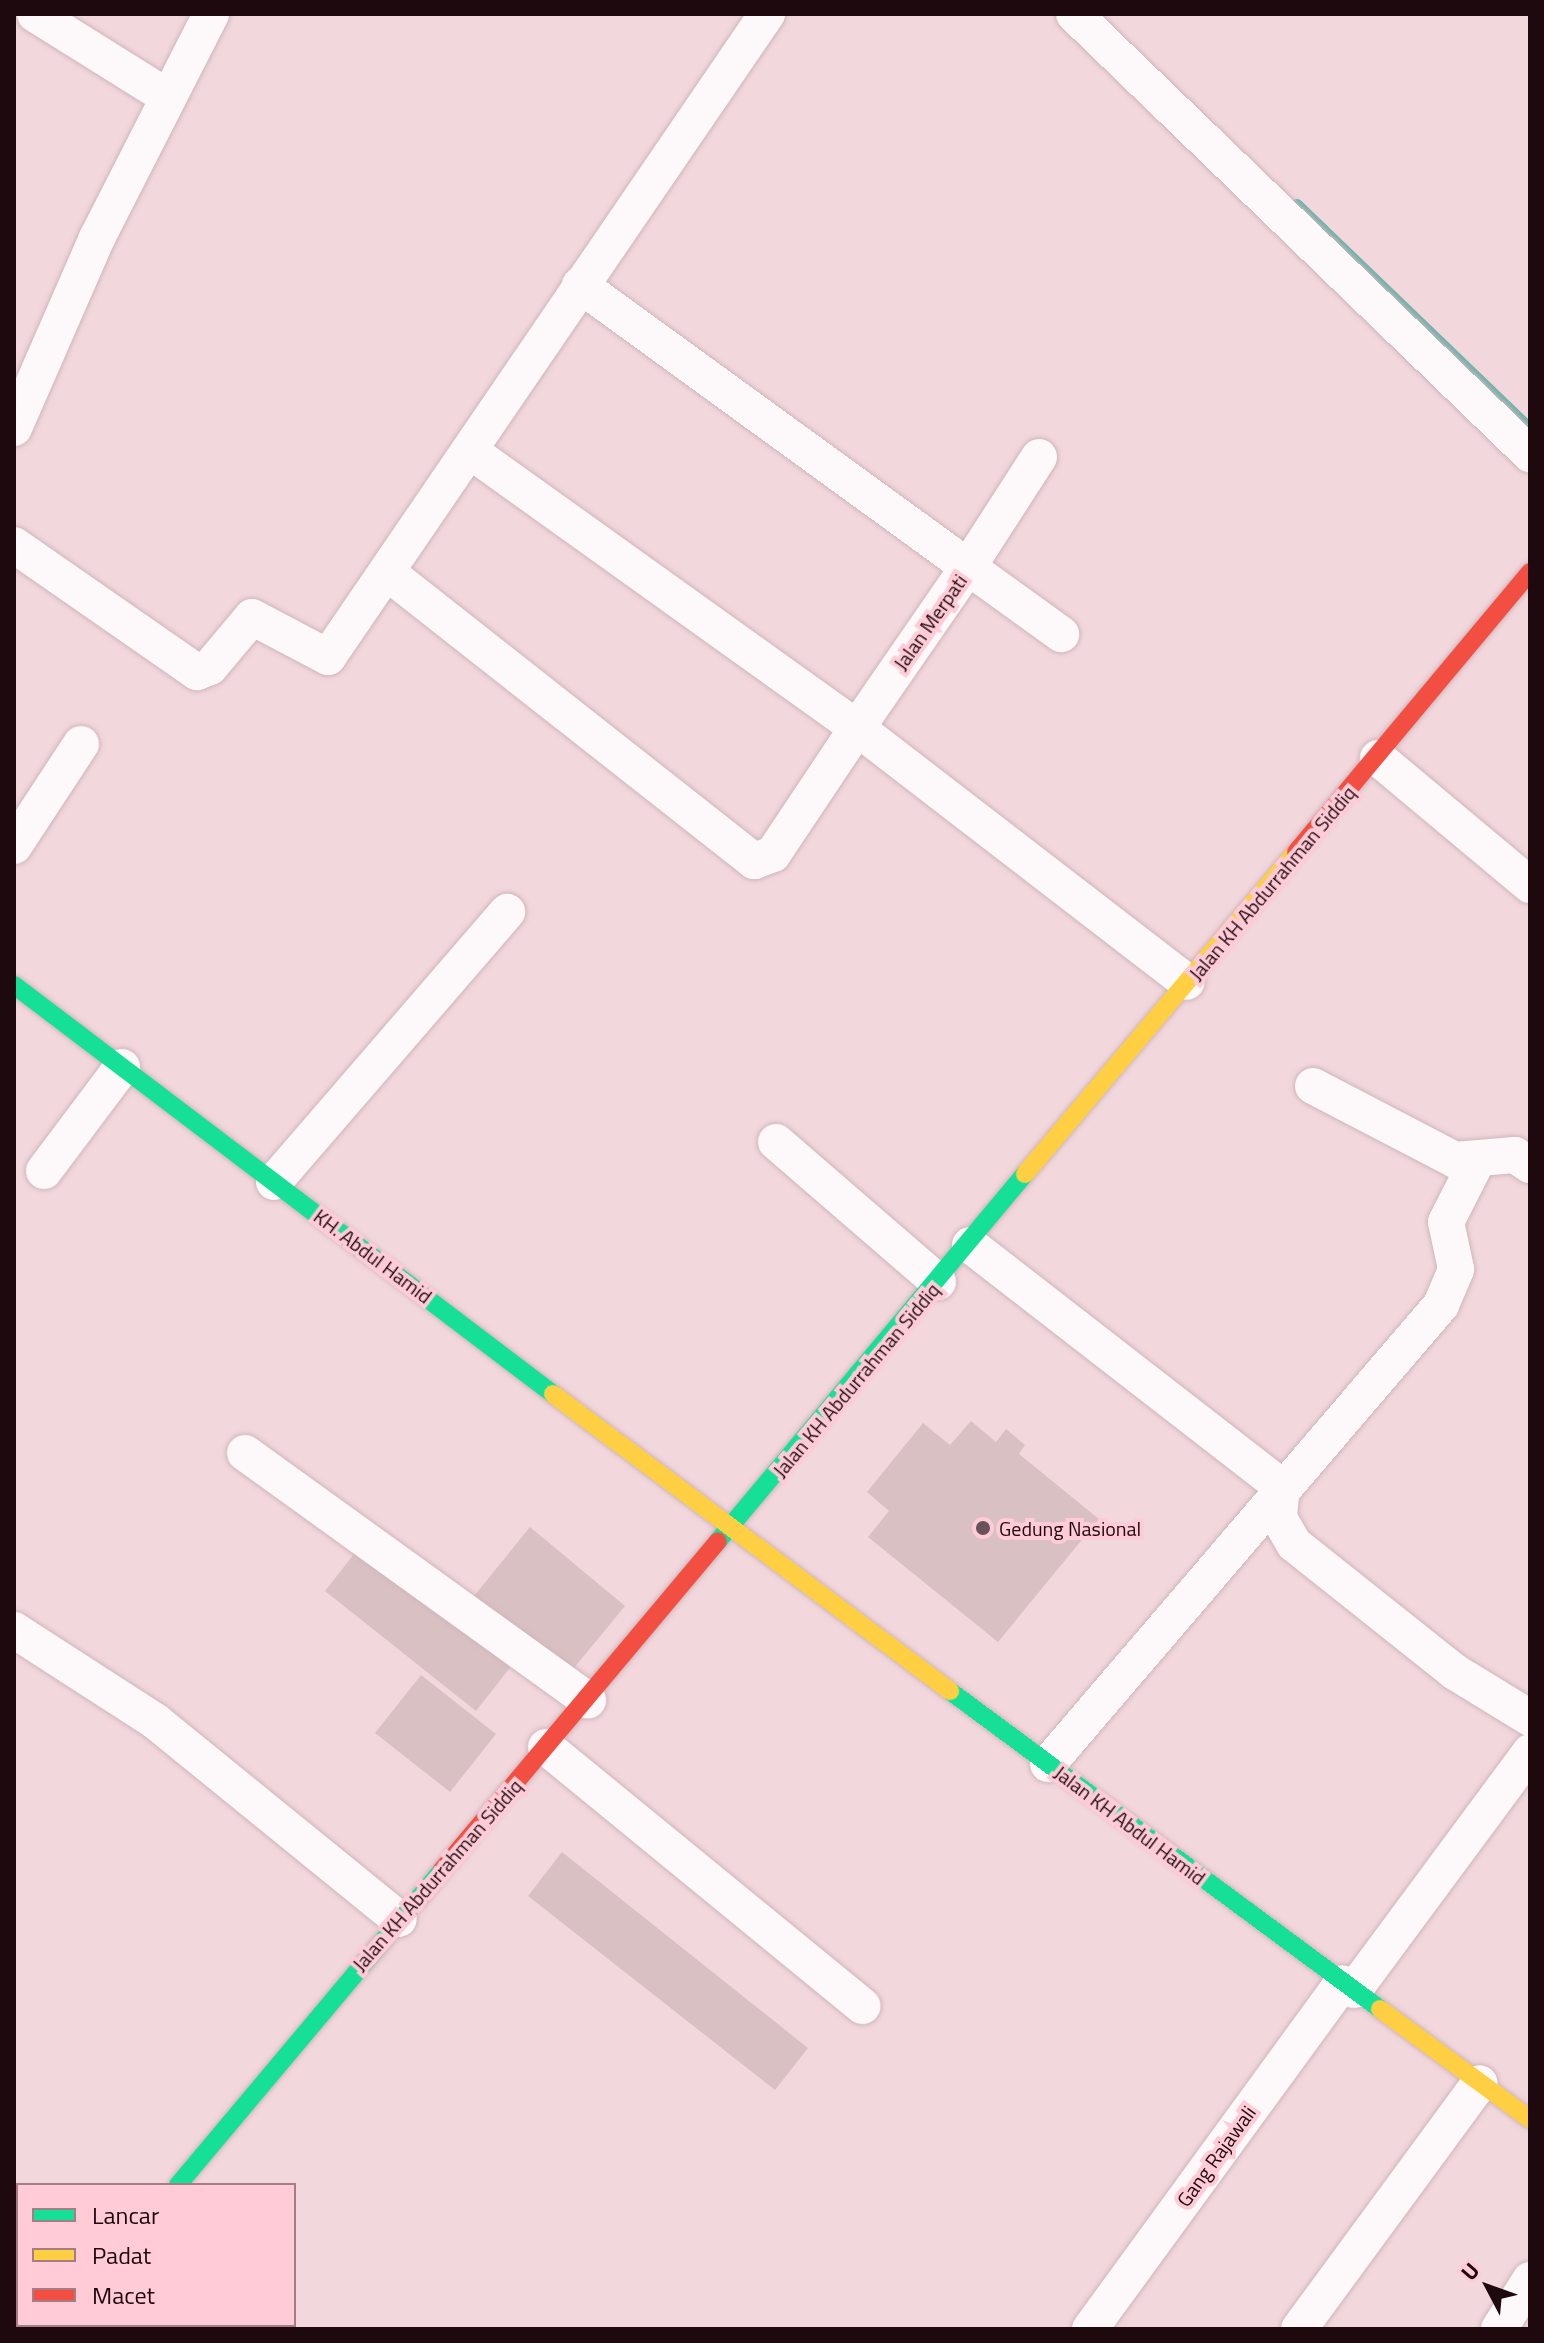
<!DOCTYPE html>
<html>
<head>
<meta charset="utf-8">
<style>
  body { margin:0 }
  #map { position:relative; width:1544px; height:2343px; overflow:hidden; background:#f2d7dc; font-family:"Titillium Web",sans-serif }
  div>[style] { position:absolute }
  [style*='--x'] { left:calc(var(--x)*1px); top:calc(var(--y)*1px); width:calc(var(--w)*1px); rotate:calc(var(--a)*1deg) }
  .stream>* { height:12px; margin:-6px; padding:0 6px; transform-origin:6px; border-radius:6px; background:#6fb3ac }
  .building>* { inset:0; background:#d9c1c3 }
  .roads { filter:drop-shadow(0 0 2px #ceb6bb) drop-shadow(0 0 2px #ceb6bb) }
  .street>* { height:36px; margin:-18px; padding:0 18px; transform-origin:18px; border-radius:18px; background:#fdf9fa }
  .fast>* { height:18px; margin:-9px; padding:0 9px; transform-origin:9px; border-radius:9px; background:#16e098 }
  .slow>* { height:18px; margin:-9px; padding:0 9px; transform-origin:9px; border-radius:9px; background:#ffcf43 }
  .jam>* { height:18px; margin:-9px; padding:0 9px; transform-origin:9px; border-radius:9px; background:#f24e42 }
  .dots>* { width:22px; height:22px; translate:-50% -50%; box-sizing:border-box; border:4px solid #fecbd6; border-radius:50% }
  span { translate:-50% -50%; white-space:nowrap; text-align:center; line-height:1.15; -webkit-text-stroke:8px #fecbd6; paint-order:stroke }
  .street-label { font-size:20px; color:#1e090f }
  .poi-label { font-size:20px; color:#1e090f }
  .left { translate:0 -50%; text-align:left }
  .frame { position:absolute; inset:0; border:16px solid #1e090f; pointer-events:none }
  .legend { position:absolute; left:16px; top:2183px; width:280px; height:144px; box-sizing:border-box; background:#fecbd6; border:2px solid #a47d86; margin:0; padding:10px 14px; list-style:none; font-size:24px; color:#1e090f }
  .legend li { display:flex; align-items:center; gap:16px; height:40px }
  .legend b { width:40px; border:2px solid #a47d86 }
  .north { position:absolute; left:1448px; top:2247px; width:80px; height:80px; -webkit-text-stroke:6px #fecbd6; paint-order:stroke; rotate:311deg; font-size:22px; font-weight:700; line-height:32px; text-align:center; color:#1e090f }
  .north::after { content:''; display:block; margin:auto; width:28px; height:36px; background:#1e090f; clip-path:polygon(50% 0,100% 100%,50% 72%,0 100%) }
</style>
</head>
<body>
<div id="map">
  <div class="stream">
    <div style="--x:1297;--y:205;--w:323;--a:43.9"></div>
  </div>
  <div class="building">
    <div style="clip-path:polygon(971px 1421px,996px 1442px,1006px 1429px,1025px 1445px,1019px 1454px,1099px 1519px,998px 1642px,868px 1537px,889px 1511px,867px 1492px,923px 1423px,950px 1445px)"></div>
    <div style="clip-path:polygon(530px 1527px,625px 1606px,569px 1674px,474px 1596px)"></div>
    <div style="clip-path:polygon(365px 1540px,516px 1660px,476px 1711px,325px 1591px)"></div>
    <div style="clip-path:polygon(421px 1675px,496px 1734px,450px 1792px,375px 1733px)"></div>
    <div style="clip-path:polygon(562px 1852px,808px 2048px,775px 2090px,528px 1896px)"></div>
  </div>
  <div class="roads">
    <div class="street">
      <div style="--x:35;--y:14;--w:155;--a:32"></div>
      <div style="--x:1074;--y:14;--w:634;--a:43.98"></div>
      <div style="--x:580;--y:285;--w:480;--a:36"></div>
      <div style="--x:968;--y:567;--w:196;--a:124.6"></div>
      <div style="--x:857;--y:728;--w:416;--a:37.6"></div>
      <div style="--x:14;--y:428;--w:207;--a:-66.4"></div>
      <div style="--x:97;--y:238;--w:251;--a:-63"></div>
      <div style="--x:1039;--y:457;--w:131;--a:122.8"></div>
      <div style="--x:968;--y:567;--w:115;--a:35.8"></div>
      <div style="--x:14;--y:545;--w:223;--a:34.8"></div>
      <div style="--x:197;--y:672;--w:14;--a:-21"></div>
      <div style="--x:210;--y:667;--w:65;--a:-50"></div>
      <div style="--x:252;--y:617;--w:86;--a:27.8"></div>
      <div style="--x:328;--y:657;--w:779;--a:-55.68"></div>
      <div style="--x:388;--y:573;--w:466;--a:38.2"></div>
      <div style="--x:754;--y:861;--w:20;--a:-20"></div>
      <div style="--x:773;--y:854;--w:151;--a:-56.3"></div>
      <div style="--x:857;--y:728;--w:476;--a:-144.4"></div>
      <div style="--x:1378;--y:758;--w:198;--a:39.9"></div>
      <div style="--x:14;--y:846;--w:122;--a:-56.7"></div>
      <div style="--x:1313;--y:1086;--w:160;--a:27.5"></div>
      <div style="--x:1455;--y:1160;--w:60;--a:-4.8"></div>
      <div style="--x:1515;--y:1155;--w:18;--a:34"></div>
      <div style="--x:776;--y:1142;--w:214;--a:40.8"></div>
      <div style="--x:44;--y:1171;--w:130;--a:-53.1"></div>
      <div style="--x:274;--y:1182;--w:357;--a:-49.2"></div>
      <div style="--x:970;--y:1245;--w:395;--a:37.8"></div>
      <div style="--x:1282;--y:1487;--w:31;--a:96"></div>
      <div style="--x:1279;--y:1518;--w:30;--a:60"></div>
      <div style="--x:1294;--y:1544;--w:206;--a:38.5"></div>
      <div style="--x:1455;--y:1672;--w:88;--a:31.5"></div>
      <div style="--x:245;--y:1453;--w:423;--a:35.8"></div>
      <div style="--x:14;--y:1630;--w:168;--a:32.8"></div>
      <div style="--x:155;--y:1721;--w:314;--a:39.1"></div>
      <div style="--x:546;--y:1747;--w:409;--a:39.3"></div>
      <div style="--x:1048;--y:1764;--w:604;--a:-49.43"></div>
      <div style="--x:1441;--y:1305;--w:39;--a:-67"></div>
      <div style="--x:1456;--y:1269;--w:48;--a:-102"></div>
      <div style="--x:1446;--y:1222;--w:66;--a:-63"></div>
      <div style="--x:1354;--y:1990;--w:296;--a:-53.5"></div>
      <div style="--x:14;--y:2304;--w:5;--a:37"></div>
      <div style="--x:41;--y:2325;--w:6;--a:39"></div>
      <div style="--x:1090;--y:2329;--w:428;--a:-53.9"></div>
      <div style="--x:1299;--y:2329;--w:305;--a:-53.7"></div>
      <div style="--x:1499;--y:2329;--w:58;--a:-57.7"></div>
    </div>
    <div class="fast">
      <div style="--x:14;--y:985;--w:677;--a:37.19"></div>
      <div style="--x:718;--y:1541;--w:478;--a:-50.1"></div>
      <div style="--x:950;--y:1691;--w:535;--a:36.48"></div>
      <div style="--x:178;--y:2185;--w:411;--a:-50"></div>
    </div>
    <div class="slow">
      <div style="--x:1025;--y:1174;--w:421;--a:-49.9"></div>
      <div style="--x:553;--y:1394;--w:496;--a:36.8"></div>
      <div style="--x:1380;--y:2009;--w:186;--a:36.3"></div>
    </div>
    <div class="jam">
      <div style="--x:1296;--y:852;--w:365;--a:-50.1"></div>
      <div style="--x:442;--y:1870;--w:429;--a:-50"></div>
    </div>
  </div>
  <div class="dots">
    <div style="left:983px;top:1528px;background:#685157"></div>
  </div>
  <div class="street-label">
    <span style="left:930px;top:622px;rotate:-55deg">Jalan Merpati</span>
    <span style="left:1272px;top:883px;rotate:-50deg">Jalan KH Abdurrahman Siddiq</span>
    <span style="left:373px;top:1256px;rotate:37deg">KH. Abdul Hamid</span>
    <span style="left:856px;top:1380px;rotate:-50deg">Jalan KH Abdurrahman Siddiq</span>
    <span style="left:1130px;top:1825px;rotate:37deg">Jalan KH Abdul Hamid</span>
    <span style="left:437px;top:1875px;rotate:-49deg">Jalan KH Abdurrahman Siddiq</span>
    <span style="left:1216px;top:2156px;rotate:-54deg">Gang Rajawali</span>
  </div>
  <div class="poi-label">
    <span class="left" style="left:999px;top:1528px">Gedung Nasional</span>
  </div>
  <div class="frame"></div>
  <ul class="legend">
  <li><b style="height:10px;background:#16e098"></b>Lancar</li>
  <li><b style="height:10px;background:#ffcf43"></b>Padat</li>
  <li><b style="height:10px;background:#f24e42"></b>Macet</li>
  </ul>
  <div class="north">U</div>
</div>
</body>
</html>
